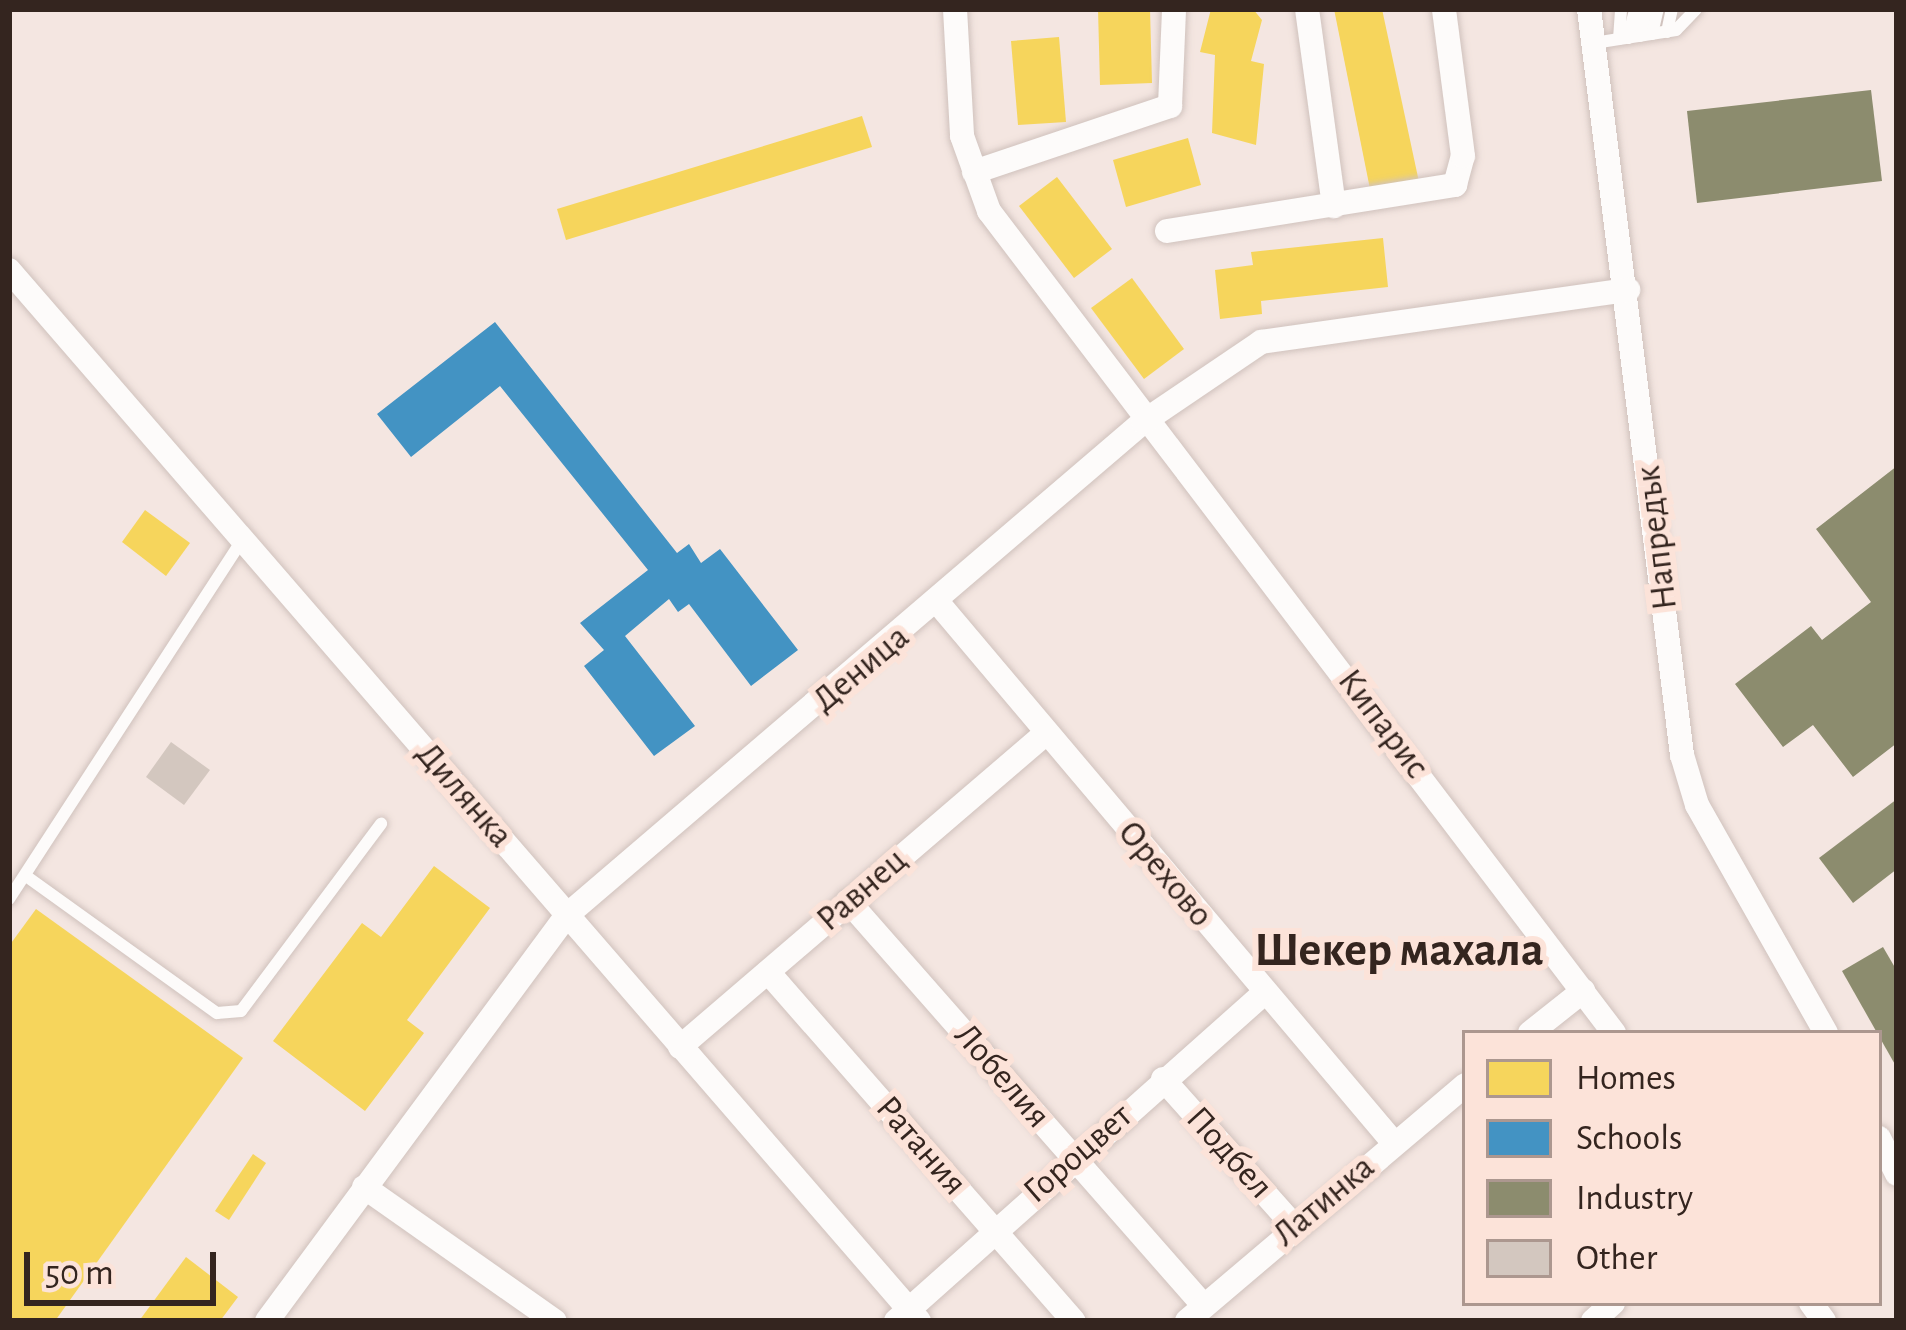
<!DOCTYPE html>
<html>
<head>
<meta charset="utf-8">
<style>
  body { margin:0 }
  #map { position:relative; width:1906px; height:1330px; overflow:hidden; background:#f4e6e1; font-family:"Alegreya Sans",sans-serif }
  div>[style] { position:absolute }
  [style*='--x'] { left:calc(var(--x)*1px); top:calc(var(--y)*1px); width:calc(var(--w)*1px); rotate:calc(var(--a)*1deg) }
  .homes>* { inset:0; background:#f6d55c }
  .schools>* { inset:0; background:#4393c3 }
  .industry>* { inset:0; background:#8c8c6e }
  .building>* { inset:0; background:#d3c7bf }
  .roads { filter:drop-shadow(0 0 3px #d0c2bd) drop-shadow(0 0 3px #d0c2bd) }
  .lane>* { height:12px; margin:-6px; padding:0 6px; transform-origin:6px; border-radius:6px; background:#fdfbfa }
  .street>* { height:24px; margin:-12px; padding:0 12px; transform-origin:12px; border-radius:12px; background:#fdfbfa }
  span { translate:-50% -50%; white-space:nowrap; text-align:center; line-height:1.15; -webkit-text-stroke:12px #fce3d9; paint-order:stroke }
  .street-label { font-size:36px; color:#34251f }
  .district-label { font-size:48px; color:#34251f; font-weight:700 }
  .frame { position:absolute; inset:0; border:12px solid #34251f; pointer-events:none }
  .legend { position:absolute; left:1462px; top:1030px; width:420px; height:276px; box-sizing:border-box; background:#fce3d9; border:3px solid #ac978f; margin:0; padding:15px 21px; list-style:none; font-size:36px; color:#34251f }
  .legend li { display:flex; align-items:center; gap:24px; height:60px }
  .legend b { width:60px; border:3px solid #ac978f }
  .scale { position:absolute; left:24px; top:1252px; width:192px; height:54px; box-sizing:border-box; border:6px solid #34251f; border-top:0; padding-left:15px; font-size:36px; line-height:42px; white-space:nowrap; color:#34251f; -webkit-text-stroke:9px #fce3d9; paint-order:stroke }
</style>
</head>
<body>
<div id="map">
  <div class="homes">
    <div style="clip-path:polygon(1098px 9px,1150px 9px,1152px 83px,1100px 85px)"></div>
    <div style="clip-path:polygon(1211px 9px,1253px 9px,1262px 20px,1251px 61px,1264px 64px,1256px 145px,1212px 133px,1215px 55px,1200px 52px)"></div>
    <div style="clip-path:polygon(1334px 9px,1382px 9px,1419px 182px,1370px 189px)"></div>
    <div style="clip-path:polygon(1059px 37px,1066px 122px,1018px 125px,1011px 41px)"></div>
    <div style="clip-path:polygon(862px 116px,872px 147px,566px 240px,557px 209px)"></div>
    <div style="clip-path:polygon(1188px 138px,1201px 185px,1126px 207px,1113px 160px)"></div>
    <div style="clip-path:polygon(1057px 177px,1112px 249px,1074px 278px,1019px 206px)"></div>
    <div style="clip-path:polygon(1383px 238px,1388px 287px,1261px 301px,1262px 314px,1220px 319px,1215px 270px,1253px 265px,1251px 252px)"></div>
    <div style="clip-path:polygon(1132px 278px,1184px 349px,1144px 379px,1091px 308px)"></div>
    <div style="clip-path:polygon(145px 510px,190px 543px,166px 576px,122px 542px)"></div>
    <div style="clip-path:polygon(434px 866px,490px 908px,407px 1020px,424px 1033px,365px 1111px,273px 1041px,362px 923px,381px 937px)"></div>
    <div style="clip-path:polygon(36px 909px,243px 1058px,55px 1321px,9px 1321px,9px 946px)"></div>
    <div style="clip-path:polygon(253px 1154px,266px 1163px,229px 1220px,215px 1211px)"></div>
    <div style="clip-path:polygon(186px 1257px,238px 1297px,220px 1321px,139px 1321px)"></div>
  </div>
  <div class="schools">
    <div style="clip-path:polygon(495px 322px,677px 553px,689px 544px,701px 563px,720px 549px,798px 650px,751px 686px,689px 604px,678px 612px,669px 599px,625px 636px,695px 726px,654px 756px,584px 666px,604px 650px,580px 623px,648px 570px,500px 386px,411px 457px,377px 414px)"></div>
  </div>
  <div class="industry">
    <div style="clip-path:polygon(1871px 90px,1882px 181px,1697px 203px,1687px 111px)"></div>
    <div style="clip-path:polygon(1897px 466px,1897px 743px,1853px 777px,1813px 725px,1783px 747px,1735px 684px,1811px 626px,1822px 640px,1871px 602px,1816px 529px)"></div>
    <div style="clip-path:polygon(1897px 799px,1897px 869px,1853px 903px,1819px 858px)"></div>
    <div style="clip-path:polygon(1883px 947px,1897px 971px,1897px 1068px,1842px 971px)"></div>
  </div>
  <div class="building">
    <div style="clip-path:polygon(171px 742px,210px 770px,184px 805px,146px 777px)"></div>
  </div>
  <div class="roads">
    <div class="lane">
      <div style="--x:1667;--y:32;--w:24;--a:-78"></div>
      <div style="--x:1652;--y:34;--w:26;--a:-77"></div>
      <div style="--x:1640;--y:36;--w:28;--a:-77"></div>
      <div style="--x:1628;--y:38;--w:30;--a:-76"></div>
      <div style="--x:1619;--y:39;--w:30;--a:-86"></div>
      <div style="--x:1594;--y:43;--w:83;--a:-9"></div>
      <div style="--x:1676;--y:30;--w:29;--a:-46"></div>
      <div style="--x:26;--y:876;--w:235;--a:35.7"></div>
      <div style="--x:217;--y:1013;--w:24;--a:-5"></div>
      <div style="--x:241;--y:1011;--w:234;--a:-53.2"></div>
      <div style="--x:9;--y:899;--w:429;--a:-57"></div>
    </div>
    <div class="street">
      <div style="--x:955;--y:9;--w:127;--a:86.8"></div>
      <div style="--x:962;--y:136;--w:80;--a:70.2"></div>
      <div style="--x:989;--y:211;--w:1033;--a:52.75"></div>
      <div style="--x:1307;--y:9;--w:199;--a:82.2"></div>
      <div style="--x:1589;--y:9;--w:752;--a:82.89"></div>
      <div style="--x:1682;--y:755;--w:52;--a:73.3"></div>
      <div style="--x:1697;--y:805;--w:262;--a:60.5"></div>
      <div style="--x:974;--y:172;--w:207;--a:-18.6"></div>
      <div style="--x:1170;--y:106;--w:97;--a:-87.6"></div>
      <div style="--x:1167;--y:231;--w:292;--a:-9.1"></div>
      <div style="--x:1455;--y:185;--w:30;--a:-75"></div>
      <div style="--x:1463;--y:156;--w:148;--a:-97.4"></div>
      <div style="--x:9;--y:270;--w:1390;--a:49.11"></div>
      <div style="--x:939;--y:604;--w:704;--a:49.84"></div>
      <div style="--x:848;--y:901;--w:538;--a:48.69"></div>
      <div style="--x:768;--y:972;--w:464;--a:48.8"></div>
      <div style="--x:1530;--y:1033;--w:68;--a:-38.4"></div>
      <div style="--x:680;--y:1047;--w:481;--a:-40.6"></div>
      <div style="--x:1163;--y:1079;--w:197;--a:48.3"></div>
      <div style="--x:1879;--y:1138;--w:40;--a:63.4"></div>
      <div style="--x:364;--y:1187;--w:233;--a:35.1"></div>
      <div style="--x:1811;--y:1303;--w:22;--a:54"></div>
      <div style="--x:267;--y:1321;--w:505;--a:-53.54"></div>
      <div style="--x:567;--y:915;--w:758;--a:-40.56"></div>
      <div style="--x:1143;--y:422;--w:143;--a:-34.1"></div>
      <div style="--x:1261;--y:342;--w:371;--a:-8.1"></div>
      <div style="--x:896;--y:1321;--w:494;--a:-41.7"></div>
      <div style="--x:1187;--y:1321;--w:365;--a:-40.3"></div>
      <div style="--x:1593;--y:1321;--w:27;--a:-42"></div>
    </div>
  </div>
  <div class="street-label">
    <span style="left:1657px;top:538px;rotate:-97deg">Напредък</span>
    <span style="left:861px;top:669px;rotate:-40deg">Деница</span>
    <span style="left:1383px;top:724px;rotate:53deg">Кипарис</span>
    <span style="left:464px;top:795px;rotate:49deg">Дилянка</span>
    <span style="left:1165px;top:874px;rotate:50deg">Орехово</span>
    <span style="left:862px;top:890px;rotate:-41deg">Равнец</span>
    <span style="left:1002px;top:1076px;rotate:49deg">Лобелия</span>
    <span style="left:921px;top:1146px;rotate:49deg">Ратания</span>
    <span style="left:1229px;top:1153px;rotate:48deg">Подбел</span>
    <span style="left:1078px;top:1154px;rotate:-41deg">Гороцвет</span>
    <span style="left:1324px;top:1201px;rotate:-40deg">Латинка</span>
  </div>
  <div class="district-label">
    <span style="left:1399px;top:952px">Шекер махала</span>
  </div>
  <div class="frame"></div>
  <ul class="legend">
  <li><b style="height:33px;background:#f6d55c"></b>Homes</li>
  <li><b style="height:33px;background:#4393c3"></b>Schools</li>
  <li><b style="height:33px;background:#8c8c6e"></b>Industry</li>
  <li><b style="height:33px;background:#d3c7bf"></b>Other</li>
  </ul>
  <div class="scale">50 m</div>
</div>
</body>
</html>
